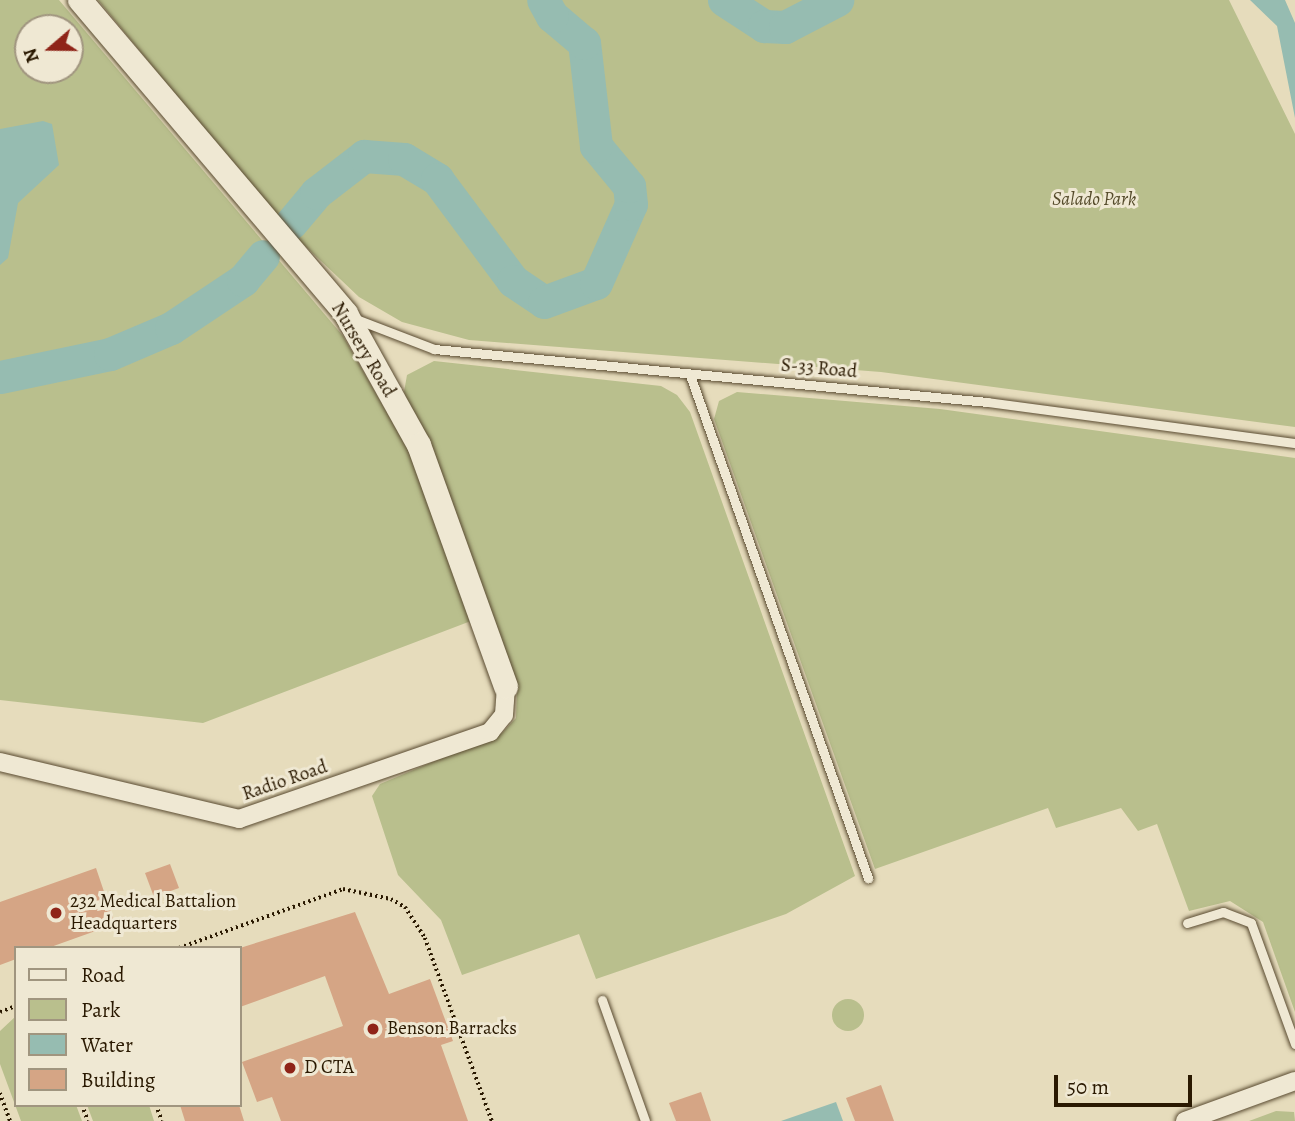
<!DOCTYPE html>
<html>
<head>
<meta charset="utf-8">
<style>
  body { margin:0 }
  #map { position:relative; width:1295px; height:1121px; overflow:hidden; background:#e6dcbc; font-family:Alegreya,serif }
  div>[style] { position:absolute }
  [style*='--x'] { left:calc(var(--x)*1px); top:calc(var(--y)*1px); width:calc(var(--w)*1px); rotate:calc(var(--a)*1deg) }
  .green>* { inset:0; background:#b9bf8d }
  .round { border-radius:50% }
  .water>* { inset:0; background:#96bcb1 }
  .river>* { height:33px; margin:-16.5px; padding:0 16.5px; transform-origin:16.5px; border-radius:16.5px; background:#96bcb1 }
  .building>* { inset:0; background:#d5a585 }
  .path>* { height:3.5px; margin-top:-1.75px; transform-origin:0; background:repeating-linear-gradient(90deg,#2a1901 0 2px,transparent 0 5.5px) }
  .roads { filter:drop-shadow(0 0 2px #594a30) drop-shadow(0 0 2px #594a30) }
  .lane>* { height:9px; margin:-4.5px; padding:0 4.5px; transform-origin:4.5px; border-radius:4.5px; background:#efe8d3 }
  .street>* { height:18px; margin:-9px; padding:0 9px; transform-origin:9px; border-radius:9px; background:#efe8d3 }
  .secondary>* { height:24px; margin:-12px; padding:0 12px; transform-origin:12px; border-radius:12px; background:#efe8d3 }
  .dots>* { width:19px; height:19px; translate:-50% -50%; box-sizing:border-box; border:4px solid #efe8d3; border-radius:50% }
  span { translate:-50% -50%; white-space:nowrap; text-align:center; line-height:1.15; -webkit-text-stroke:6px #efe8d3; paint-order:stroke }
  .park-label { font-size:19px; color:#554b2b; font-style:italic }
  .street-label { font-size:19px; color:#2a1901 }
  .poi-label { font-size:19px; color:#2a1901 }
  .left { translate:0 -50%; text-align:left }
  .legend { position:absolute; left:14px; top:946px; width:228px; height:161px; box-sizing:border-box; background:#efe8d3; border:2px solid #a0957f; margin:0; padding:9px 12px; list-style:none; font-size:21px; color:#2a1901 }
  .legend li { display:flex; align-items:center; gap:14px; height:35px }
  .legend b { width:35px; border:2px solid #a0957f }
  .north { position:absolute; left:14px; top:14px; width:70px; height:70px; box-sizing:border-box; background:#efe8d3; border:2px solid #a0957f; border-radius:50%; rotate:250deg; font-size:19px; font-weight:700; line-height:28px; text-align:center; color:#2a1901 }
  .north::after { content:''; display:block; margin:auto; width:24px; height:32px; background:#8f2418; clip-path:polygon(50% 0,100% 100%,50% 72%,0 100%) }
  .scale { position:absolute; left:1054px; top:1075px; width:138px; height:32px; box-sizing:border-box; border:4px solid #2a1901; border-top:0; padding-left:9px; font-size:21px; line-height:24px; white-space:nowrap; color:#2a1901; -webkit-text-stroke:5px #efe8d3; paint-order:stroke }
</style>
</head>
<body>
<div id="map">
  <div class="green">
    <div style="clip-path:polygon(evenodd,0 0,59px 0,343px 336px,410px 453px,471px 621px,203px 723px,0 700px,0 0,28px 28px,70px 28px,70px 70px,28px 70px,28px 28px)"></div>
    <div style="clip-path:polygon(98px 0,1229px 0,1295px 134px,1295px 427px,881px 372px,469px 340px,402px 322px,359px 297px,283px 225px)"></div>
    <div style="clip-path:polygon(434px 361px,661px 386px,677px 395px,690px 412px,855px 876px,786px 914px,596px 979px,579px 934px,462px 975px,441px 920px,398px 875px,372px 796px,380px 784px,502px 733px,516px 718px,517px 689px,404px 392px,407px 375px)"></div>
    <div style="clip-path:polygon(737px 392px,940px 409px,1295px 458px,1295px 1012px,1263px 922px,1230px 901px,1189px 911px,1157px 824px,1138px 831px,1121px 808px,1056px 828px,1048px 808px,875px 869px,714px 419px,719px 401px)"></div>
    <div class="round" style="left:832px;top:999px;width:32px;height:32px"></div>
    <div style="clip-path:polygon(16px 1016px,16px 1105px,76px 1105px,82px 1121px,21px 1121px,0 1064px,0 1031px)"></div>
    <div style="clip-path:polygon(87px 1105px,149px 1105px,154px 1121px,93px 1121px)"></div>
    <div style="clip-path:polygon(1276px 1111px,1294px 1112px,1295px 1121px,1249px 1121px)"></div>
  </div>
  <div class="water">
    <div style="clip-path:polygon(1250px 0,1285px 0,1295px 23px,1295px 118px,1277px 26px)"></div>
    <div style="clip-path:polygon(43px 121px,52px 124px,59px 165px,18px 203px,8px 258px,0 265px,0 129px)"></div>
    <div style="clip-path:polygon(836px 1102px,843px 1121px,781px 1121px)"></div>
  </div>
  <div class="river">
    <div style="--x:724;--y:0;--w:48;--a:33"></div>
    <div style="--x:764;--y:26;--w:21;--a:3"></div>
    <div style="--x:785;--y:27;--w:59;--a:-27.4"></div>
    <div style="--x:291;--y:223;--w:39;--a:-50"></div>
    <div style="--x:316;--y:193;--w:61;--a:-37.6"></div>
    <div style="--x:364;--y:156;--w:40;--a:4.3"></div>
    <div style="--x:404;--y:159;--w:39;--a:31"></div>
    <div style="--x:437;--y:179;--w:127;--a:53.3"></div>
    <div style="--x:513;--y:281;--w:37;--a:34"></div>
    <div style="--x:544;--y:302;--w:55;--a:-20.1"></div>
    <div style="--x:596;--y:283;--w:86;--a:-66.1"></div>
    <div style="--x:631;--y:204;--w:18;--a:-96"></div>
    <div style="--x:629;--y:186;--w:52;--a:-129.5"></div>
    <div style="--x:596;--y:146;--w:104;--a:-96.6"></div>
    <div style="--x:584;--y:43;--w:42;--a:-139.8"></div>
    <div style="--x:552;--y:16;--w:18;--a:-119"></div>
    <div style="--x:0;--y:377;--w:112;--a:-11.8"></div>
    <div style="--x:110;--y:354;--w:66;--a:-23.1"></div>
    <div style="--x:171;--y:328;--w:87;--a:-33.7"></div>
    <div style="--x:243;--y:280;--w:31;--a:-50"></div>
  </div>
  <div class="building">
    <div style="clip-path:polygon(170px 864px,179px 888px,154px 897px,145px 873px)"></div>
    <div style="clip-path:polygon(96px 868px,115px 924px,48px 948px,16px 948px,16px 959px,0 965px,0 902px)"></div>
    <div style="clip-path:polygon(355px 912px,389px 994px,430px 979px,453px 1041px,441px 1045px,468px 1121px,281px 1121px,272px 1097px,257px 1102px,242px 1062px,343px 1026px,325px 976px,240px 1007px,240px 948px)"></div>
    <div style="clip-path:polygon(881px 1085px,894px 1121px,855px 1121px,846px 1098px)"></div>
    <div style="clip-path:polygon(701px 1092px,711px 1121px,676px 1121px,669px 1103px)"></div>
    <div style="clip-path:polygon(180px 1105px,239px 1105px,244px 1121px,185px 1121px)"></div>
  </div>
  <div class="path">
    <div style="--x:179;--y:948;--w:174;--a:-19.8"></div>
    <div style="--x:343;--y:889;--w:49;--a:11.8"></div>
    <div style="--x:391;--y:899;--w:16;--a:30"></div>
    <div style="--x:405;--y:907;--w:37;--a:57"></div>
    <div style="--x:425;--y:938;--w:195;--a:69.9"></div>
    <div style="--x:0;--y:1012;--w:17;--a:-21"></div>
    <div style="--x:0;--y:1093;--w:30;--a:70"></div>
    <div style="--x:82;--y:1105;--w:17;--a:69"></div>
    <div style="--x:156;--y:1105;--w:17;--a:69"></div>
  </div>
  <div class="roads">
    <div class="lane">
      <div style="--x:356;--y:319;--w:84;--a:21"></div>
      <div style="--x:434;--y:349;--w:556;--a:5.47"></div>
      <div style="--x:987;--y:402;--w:311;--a:7.6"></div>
      <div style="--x:690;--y:375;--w:534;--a:70.51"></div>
      <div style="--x:1187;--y:923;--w:38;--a:-17"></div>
      <div style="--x:1223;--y:912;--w:30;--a:21"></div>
      <div style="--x:1251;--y:923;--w:129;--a:70"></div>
      <div style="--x:602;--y:1000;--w:128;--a:70.4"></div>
    </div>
    <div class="street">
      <div style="--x:0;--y:762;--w:246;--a:13.4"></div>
      <div style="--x:239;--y:819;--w:266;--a:-19.1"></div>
      <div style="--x:490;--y:732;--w:22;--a:-51"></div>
      <div style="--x:504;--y:715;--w:28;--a:-86"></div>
      <div style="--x:1185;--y:1121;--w:117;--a:-20"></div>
    </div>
    <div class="secondary">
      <div style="--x:80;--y:0;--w:412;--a:49.7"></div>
      <div style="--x:346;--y:314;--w:150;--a:60.9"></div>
      <div style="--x:419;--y:445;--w:257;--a:70.2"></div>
    </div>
  </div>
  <div class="dots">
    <div style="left:56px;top:913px;background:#8f2418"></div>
    <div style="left:373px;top:1029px;background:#8f2418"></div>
    <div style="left:290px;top:1068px;background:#8f2418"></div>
  </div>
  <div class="park-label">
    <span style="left:1094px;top:200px">Salado Park</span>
  </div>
  <div class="street-label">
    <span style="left:363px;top:350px;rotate:59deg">Nursery Road</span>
    <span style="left:819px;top:369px;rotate:5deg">S-33 Road</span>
    <span style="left:285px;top:781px;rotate:-19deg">Radio Road</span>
  </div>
  <div class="poi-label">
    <span class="left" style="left:70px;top:913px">232 Medical Battalion<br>Headquarters</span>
    <span class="left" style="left:387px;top:1029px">Benson Barracks</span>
    <span class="left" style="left:304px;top:1068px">D CTA</span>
  </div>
  <ul class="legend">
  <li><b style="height:9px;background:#efe8d3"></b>Road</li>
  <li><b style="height:19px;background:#b9bf8d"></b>Park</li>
  <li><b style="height:19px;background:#96bcb1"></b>Water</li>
  <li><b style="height:19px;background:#d5a585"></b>Building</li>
  </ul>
  <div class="north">N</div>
  <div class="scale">50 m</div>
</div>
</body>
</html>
